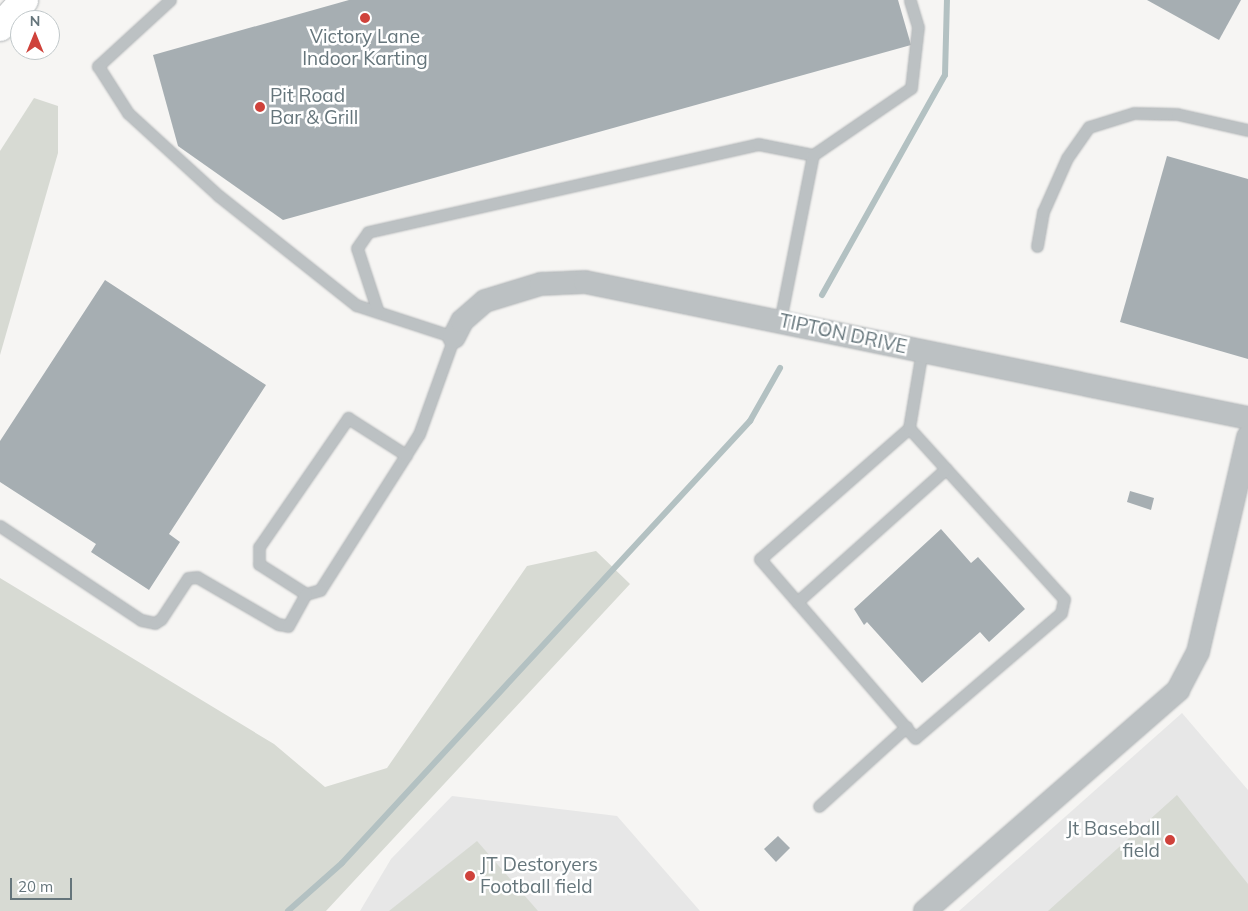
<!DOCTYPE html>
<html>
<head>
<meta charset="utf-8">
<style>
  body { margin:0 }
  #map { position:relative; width:1248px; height:911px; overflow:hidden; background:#f6f5f3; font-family:Mulish,sans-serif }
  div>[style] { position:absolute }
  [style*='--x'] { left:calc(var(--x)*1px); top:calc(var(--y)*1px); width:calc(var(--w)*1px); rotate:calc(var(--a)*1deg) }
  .built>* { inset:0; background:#e7e7e7 }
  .green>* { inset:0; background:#d7dad3 }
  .stream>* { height:6px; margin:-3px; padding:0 3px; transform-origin:3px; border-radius:3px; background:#b3c1c2 }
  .building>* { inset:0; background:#a6aeb2 }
  .roads { filter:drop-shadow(0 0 1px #b0b4b6) drop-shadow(0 0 1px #b0b4b6) }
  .lane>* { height:11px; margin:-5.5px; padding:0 5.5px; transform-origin:5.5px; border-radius:5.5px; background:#bcc1c3 }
  .street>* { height:22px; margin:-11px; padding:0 11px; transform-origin:11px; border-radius:11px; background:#bcc1c3 }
  .highway>* { height:28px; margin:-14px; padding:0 14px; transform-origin:14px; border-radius:14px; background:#fff }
  .dots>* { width:14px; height:14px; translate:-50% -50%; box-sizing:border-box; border:2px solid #fff; border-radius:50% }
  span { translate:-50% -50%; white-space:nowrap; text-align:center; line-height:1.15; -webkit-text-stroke:5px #fff; paint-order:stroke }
  .poi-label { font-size:19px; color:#65757b }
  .left { translate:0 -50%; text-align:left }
  .right { translate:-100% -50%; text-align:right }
  .street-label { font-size:19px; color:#65757b }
  .north { position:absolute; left:10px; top:10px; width:50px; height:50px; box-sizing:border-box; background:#fff; border:1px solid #c1c8ca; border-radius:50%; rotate:0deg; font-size:14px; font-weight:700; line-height:20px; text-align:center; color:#65757b }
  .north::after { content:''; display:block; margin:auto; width:18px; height:22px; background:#cf423b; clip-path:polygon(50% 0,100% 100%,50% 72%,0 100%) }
  .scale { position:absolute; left:10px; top:878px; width:62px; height:22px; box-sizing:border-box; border:2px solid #65757b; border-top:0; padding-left:6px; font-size:15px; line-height:18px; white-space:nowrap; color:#65757b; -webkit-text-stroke:4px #fff; paint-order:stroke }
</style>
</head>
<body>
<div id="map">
  <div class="built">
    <div style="clip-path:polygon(1182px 713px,1248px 790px,1248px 911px,959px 911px)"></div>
    <div style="clip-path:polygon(452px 796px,617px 816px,700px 911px,360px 911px,391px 859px)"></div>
  </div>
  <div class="green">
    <div style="clip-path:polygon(34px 98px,58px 106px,58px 153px,0 355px,0 151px)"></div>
    <div style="clip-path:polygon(596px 551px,630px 584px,326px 911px,0 911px,0 578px,274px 744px,325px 787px,387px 768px,527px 566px)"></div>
    <div style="clip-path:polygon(1177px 795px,1248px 884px,1248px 911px,1048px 911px)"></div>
    <div style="clip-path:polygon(477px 841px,538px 911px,389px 911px)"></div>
  </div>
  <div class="stream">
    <div style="--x:822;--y:295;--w:252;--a:-60.8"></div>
    <div style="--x:945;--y:75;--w:75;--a:-88.5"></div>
    <div style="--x:288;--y:911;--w:72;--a:-41.6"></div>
    <div style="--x:342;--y:863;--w:602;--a:-47.29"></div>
    <div style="--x:750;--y:421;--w:61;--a:-60.5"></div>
  </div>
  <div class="building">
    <div style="clip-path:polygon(349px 0,898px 0,911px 45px,283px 220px,178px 146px,153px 55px)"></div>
    <div style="clip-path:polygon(1147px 0,1241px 0,1219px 40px)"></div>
    <div style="clip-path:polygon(1167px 156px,1248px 179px,1248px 359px,1120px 322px)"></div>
    <div style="clip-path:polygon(105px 280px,266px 385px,169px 534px,180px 542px,149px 590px,91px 552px,96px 544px,0 482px,0 441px)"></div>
    <div style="clip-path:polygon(1130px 491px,1154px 498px,1151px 510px,1127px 502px)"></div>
    <div style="clip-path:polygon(941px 529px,971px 563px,978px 557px,1025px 609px,989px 642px,980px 632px,922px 683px,867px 622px,864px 625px,854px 609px)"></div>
    <div style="clip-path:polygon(778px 836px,790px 848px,776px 862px,764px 849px)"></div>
  </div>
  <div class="roads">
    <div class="lane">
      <div style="--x:170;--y:0;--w:98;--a:137.5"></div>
      <div style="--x:98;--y:66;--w:56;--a:57.4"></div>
      <div style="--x:128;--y:113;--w:123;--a:42.4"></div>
      <div style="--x:219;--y:196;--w:175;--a:38.5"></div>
      <div style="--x:356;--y:305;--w:103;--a:18.1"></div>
      <div style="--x:454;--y:337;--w:103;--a:109.8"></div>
      <div style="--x:419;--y:434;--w:25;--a:122"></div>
      <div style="--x:406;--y:455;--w:160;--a:122.5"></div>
      <div style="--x:320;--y:590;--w:15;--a:164"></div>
      <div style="--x:306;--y:594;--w:56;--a:-147.4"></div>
      <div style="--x:259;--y:564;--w:17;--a:-90"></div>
      <div style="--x:259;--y:547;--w:157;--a:-55.4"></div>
      <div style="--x:348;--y:418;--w:69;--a:32.5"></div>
      <div style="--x:1037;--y:246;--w:35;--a:-80"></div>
      <div style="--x:1043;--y:212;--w:59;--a:-66"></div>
      <div style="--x:1067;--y:158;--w:38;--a:-55"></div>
      <div style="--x:1089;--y:127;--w:47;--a:-17.3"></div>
      <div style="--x:1134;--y:113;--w:43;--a:1.3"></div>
      <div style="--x:1177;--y:114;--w:73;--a:12.7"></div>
      <div style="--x:378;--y:312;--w:67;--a:-108.2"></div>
      <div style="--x:357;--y:248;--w:19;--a:-55"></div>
      <div style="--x:368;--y:232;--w:400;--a:-12.7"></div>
      <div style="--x:758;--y:144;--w:56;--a:11.3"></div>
      <div style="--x:780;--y:321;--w:169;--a:-78.8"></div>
      <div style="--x:813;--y:155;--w:119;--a:-34.4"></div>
      <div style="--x:911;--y:88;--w:61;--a:-83.5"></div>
      <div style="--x:918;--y:27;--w:28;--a:-107"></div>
      <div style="--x:909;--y:428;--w:231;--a:47.8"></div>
      <div style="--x:1064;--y:599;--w:14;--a:102"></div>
      <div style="--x:1061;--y:613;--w:192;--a:139.4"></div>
      <div style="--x:915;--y:738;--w:237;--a:-130.9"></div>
      <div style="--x:760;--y:559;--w:198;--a:-41.3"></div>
      <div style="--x:909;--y:428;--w:79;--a:-80.5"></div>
      <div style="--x:0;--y:526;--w:169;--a:33.7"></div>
      <div style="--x:141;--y:620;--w:14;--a:12"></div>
      <div style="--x:155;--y:623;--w:7;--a:-34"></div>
      <div style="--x:161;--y:619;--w:49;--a:-56.6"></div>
      <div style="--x:188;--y:578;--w:9;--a:-6"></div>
      <div style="--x:197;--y:577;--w:94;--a:30.1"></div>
      <div style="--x:278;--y:624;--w:10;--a:11"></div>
      <div style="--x:288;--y:626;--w:37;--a:-61"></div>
      <div style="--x:797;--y:602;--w:200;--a:-41.8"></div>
      <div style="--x:819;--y:806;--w:118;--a:-42.2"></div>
    </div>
    <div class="street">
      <div style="--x:454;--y:337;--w:18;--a:-63"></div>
      <div style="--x:462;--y:321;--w:30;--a:-41"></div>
      <div style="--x:485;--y:301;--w:59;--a:-16.9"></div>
      <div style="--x:541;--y:284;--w:44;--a:-2.6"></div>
      <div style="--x:585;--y:282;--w:677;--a:11.59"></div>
      <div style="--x:925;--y:911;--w:336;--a:-41.1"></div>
      <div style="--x:1178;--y:690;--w:43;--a:-62.2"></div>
      <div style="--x:1198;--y:652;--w:221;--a:-76.9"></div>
    </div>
    <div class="highway">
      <div style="--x:0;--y:27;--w:36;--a:-48"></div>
    </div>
  </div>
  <div class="dots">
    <div style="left:365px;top:18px;background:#cf423b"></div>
    <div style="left:260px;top:107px;background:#cf423b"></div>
    <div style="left:1170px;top:840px;background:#cf423b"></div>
    <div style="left:470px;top:876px;background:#cf423b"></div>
  </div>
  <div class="poi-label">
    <span style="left:365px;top:48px">Victory Lane<br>Indoor Karting</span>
    <span class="left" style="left:270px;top:107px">Pit Road<br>Bar &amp; Grill</span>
    <span class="right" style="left:1160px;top:840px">Jt Baseball<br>field</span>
    <span class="left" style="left:480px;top:876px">JT Destoryers<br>Football field</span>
  </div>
  <div class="street-label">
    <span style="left:843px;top:334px;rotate:12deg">TIPTON DRIVE</span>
  </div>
  <div class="north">N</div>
  <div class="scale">20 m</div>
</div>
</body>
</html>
